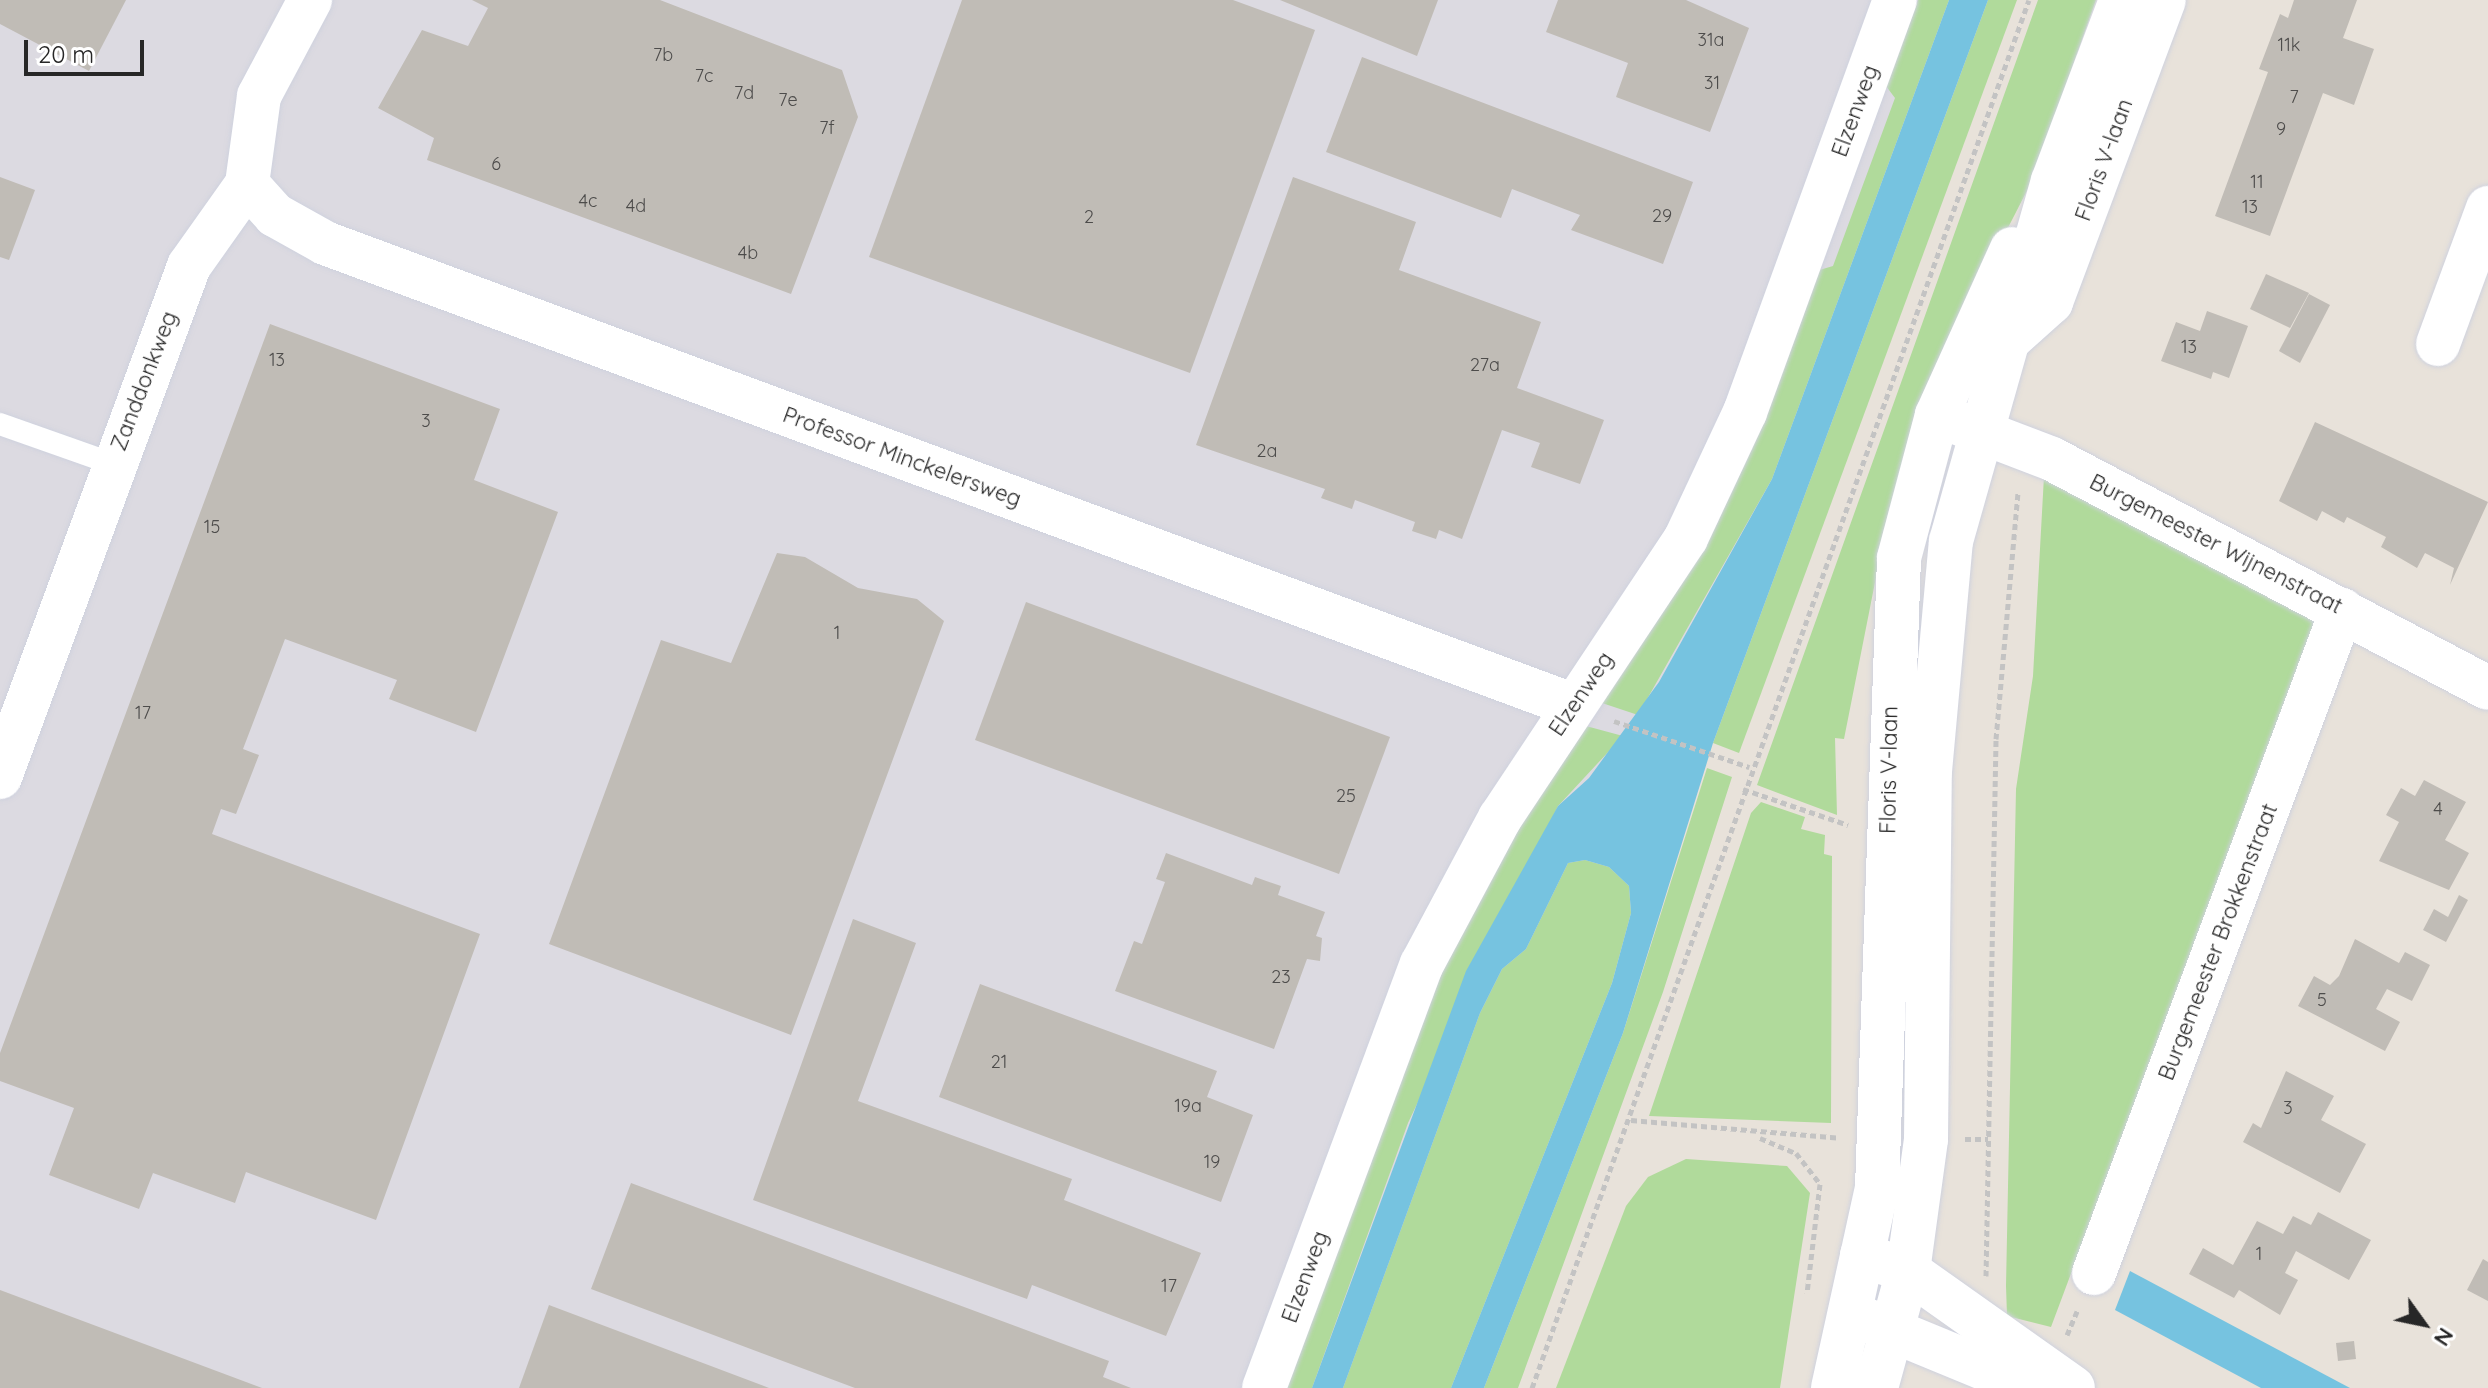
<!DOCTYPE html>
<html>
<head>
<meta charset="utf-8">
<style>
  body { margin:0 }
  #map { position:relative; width:2488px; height:1388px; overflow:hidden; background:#e8e2da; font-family:Quicksand,sans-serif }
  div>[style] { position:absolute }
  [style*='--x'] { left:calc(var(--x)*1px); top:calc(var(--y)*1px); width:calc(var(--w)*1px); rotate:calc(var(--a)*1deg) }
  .industrial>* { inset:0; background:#dcdae1 }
  .green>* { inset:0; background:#b0da9b }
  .water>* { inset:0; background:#76c3e0 }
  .building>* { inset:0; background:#c0bcb6 }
  .path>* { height:5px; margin-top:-2.5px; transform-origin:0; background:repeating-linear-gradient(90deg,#c3c3c3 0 6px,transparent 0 10px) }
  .roads { filter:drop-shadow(0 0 2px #cfd2de) drop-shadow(0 0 2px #cfd2de) }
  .lane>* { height:22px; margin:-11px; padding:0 11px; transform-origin:11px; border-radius:11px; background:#fff }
  .street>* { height:44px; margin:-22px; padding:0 22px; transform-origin:22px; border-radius:22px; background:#fff }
  .secondary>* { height:44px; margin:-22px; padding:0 22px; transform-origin:22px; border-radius:22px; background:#fff }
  span { translate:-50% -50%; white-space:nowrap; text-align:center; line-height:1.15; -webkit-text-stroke:6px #fff; paint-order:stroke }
  .number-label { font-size:18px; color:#4d4c4b }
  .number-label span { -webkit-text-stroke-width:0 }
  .street-label { font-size:22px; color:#272727 }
  .north { position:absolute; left:2384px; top:1284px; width:80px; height:80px; -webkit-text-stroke:6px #fff; paint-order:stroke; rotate:123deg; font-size:22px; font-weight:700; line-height:32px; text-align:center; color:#272727 }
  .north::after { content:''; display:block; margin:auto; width:28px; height:36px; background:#272727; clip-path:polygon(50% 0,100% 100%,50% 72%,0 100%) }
  .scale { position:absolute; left:24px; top:40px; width:120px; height:36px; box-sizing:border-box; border:4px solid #272727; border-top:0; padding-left:10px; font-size:24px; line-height:28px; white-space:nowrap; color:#272727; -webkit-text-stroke:6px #fff; paint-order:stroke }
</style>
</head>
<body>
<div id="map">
  <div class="industrial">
    <div style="clip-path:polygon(0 0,1947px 0,1630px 851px,1412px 1388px,0 1388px)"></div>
  </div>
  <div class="green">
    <div style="clip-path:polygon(1918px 0,1949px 0,1772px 479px,1638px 715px,1602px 703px,1718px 522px,1816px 271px,1833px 266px,1895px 98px,1886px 86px)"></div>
    <div style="clip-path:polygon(1988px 0,2017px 0,1739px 753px,1713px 743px)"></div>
    <div style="clip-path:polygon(2038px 0,2096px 0,2032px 181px,1959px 323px,1883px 542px,1844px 739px,1835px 738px,1837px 815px,1757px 785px)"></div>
    <div style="clip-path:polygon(2044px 476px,2320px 608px,2051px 1327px,2007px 1316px,2006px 1286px,2016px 789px,2033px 676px)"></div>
    <div style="clip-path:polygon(1586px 726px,1623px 736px,1558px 806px,1408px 1123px,1312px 1388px,1285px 1388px,1444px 967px,1492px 869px)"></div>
    <div style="clip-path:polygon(1707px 768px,1732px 777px,1663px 992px,1518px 1388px,1484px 1388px,1623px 1033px)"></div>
    <div style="clip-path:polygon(1761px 802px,1805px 817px,1801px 829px,1825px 835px,1824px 854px,1832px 856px,1831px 1123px,1649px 1116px,1751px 813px)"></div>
    <div style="clip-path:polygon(1585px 860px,1609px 867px,1629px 886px,1631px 913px,1612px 983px,1451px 1388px,1343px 1388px,1480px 1013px,1502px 969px,1526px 949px,1568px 863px)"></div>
    <div style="clip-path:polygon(1686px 1159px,1787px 1166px,1810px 1193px,1780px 1388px,1556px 1388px,1626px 1206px,1648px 1177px)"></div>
  </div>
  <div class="water">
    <div style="clip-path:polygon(1949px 0,1988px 0,1713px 743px,1623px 1033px,1484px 1388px,1451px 1388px,1612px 983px,1631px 913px,1629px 886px,1609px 867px,1585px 860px,1568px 863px,1526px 949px,1502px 969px,1480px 1013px,1343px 1388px,1312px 1388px,1466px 971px,1558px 806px,1589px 778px,1659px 682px,1772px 479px)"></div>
    <div style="clip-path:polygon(2130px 1271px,2350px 1388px,2261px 1388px,2115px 1310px)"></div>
  </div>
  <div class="building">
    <div style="clip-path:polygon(0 0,126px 0,89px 71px,0 24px)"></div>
    <div style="clip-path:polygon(472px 0,660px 0,842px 70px,858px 117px,791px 294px,427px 160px,434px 138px,378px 108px,422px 30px,468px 46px,488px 8px)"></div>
    <div style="clip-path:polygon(962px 0,1233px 0,1315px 30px,1190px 373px,869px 257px)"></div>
    <div style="clip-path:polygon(1280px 0,1438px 0,1417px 56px)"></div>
    <div style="clip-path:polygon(1558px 0,1686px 0,1749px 28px,1710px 132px,1616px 97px,1628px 63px,1546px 32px)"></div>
    <div style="clip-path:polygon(2294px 0,2357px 0,2343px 38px,2374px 49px,2354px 105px,2323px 93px,2270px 236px,2215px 216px,2268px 72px,2259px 69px,2280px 14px,2288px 18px)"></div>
    <div style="clip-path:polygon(1362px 57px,1693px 182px,1663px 264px,1571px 230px,1580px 215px,1512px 189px,1501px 218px,1326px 152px)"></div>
    <div style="clip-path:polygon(0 177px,35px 190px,9px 260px,0 257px)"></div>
    <div style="clip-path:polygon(1293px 177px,1416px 222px,1399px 270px,1541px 322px,1517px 388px,1604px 420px,1580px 484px,1531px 467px,1540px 443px,1502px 430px,1462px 539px,1439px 530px,1436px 539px,1412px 531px,1415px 522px,1355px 500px,1352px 509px,1321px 498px,1325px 489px,1196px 445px)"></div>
    <div style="clip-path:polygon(2266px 274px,2309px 293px,2290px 328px,2250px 309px)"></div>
    <div style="clip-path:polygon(2309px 294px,2330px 305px,2300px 363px,2279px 351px)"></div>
    <div style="clip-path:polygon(2207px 311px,2248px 326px,2229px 378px,2213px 372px,2211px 379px,2161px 361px,2176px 322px,2200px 331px)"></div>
    <div style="clip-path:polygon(270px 324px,500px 409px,474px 480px,558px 512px,476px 732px,389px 699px,397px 680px,285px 639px,243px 749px,259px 755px,236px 814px,221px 809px,212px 834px,480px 934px,376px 1220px,246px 1172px,235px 1203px,153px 1173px,139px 1209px,49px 1175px,74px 1108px,0 1081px,0 1053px)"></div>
    <div style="clip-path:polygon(2315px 422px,2488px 502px,2450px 585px,2454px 568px,2425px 553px,2417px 568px,2381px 547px,2386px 537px,2347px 517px,2344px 523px,2322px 511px,2317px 521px,2279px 501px)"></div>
    <div style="clip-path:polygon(777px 553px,805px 557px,858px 588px,917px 599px,944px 621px,791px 1035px,549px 944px,661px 640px,731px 663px)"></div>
    <div style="clip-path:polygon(1026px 602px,1390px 737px,1339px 874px,975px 740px)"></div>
    <div style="clip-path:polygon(2424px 780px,2466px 802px,2445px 840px,2469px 853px,2449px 890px,2379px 861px,2399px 822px,2386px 815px,2401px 788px,2415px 796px)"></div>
    <div style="clip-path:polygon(1166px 853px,1252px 885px,1255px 877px,1281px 886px,1278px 895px,1325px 912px,1316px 936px,1322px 938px,1320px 961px,1307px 959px,1274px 1049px,1115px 991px,1134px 941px,1142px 944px,1165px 882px,1156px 879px)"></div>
    <div style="clip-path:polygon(2459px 895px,2468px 900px,2446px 942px,2423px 930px,2434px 909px,2448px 917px)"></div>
    <div style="clip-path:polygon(853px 919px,916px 943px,858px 1101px,1072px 1179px,1064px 1200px,1201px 1253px,1166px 1336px,1032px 1285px,1027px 1299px,753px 1200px)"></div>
    <div style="clip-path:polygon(2355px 939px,2399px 963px,2405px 952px,2430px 965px,2412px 1001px,2387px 989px,2376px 1009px,2400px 1022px,2385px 1051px,2298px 1006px,2314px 976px,2330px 985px,2339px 976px)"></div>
    <div style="clip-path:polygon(980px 984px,1217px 1071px,1207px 1097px,1253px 1115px,1221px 1202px,939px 1097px)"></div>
    <div style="clip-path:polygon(2286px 1071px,2334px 1096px,2321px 1120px,2366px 1144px,2340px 1193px,2243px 1142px,2253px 1123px,2261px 1128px)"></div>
    <div style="clip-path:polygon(631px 1183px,1109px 1361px,1103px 1377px,1131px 1388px,855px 1388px,591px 1289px)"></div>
    <div style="clip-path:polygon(2318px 1212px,2371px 1240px,2349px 1280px,2296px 1251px,2285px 1273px,2298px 1280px,2280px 1315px,2239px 1290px,2234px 1298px,2189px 1274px,2203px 1248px,2233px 1265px,2257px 1221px,2283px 1234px,2293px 1216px,2311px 1225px)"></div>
    <div style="clip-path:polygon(2483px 1259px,2488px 1262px,2488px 1301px,2467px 1290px)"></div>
    <div style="clip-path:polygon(0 1290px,262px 1388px,0 1388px)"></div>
    <div style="clip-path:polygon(549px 1305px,769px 1388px,519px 1388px)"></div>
    <div style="clip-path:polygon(2354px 1341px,2356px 1359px,2338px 1361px,2336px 1343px)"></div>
  </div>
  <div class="path">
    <div style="--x:1614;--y:721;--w:143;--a:18.8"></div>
    <div style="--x:1743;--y:789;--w:111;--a:18.9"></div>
    <div style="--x:1631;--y:1120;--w:209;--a:4.9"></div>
    <div style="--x:1760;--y:1138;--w:39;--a:23"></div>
    <div style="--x:1796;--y:1153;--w:39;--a:52"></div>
    <div style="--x:1820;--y:1184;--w:110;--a:96.8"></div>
    <div style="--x:1965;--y:1139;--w:23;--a:0"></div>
    <div style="--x:1986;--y:1276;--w:537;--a:-88.93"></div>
    <div style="--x:1996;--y:739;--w:248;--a:-84.9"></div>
    <div style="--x:2067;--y:1335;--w:26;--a:-67"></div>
    <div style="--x:1532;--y:1388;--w:1474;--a:-70.3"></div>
  </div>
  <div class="roads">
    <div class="lane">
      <div style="--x:0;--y:424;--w:120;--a:19.5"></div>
    </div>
    <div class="street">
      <div style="--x:247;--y:184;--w:42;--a:47.9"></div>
      <div style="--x:275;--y:215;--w:57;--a:29.2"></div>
      <div style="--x:325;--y:243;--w:1330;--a:20.33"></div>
      <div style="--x:2438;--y:344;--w:145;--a:-69.8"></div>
      <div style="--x:2002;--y:346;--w:66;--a:-41.9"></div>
      <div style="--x:2051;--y:302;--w:322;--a:-69.5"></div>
      <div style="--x:1937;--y:415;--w:123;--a:20.9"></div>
      <div style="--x:2052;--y:459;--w:492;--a:27.7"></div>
      <div style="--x:0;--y:777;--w:545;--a:-69.7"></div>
      <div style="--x:189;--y:266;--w:100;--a:-54.7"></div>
      <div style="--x:247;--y:184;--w:89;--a:-82.2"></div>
      <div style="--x:259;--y:96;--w:109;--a:-62"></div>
      <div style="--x:1862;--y:1255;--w:49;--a:19.2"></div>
      <div style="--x:1908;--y:1271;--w:202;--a:35.3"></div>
      <div style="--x:2094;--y:1273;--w:708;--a:-69.49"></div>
      <div style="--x:1857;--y:1316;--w:189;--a:22.4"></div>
      <div style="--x:1264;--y:1388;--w:452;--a:-69.6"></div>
      <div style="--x:1422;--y:964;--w:166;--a:-61.9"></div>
      <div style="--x:1500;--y:818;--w:336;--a:-56.4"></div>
      <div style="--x:1686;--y:538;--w:139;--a:-64.9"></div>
      <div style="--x:1745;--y:412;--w:438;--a:-70"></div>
    </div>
    <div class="secondary">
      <div style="--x:1833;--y:1388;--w:205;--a:-77.6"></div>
      <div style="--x:1877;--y:1188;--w:630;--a:-88"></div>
      <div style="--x:1899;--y:558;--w:148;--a:-75.1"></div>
      <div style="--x:1937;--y:415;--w:182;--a:-65.7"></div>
      <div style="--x:1876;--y:1388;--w:121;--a:-74.7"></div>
      <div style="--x:1908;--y:1271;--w:133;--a:-82.2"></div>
      <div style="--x:1926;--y:1139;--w:368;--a:-89.4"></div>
      <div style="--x:1930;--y:771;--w:231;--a:-84.8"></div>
      <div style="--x:1951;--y:541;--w:374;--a:-74.2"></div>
      <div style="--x:2053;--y:181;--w:193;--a:-69.4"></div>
    </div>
  </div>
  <div class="number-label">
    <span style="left:1711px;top:40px">31a</span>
    <span style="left:2289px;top:45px">11k</span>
    <span style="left:663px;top:55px">7b</span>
    <span style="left:704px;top:76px">7c</span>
    <span style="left:1712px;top:83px">31</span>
    <span style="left:744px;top:93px">7d</span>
    <span style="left:2294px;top:97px">7</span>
    <span style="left:788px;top:100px">7e</span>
    <span style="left:827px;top:128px">7f</span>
    <span style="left:2281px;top:129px">9</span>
    <span style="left:496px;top:164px">6</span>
    <span style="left:2257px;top:182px">11</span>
    <span style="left:588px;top:201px">4c</span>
    <span style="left:636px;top:206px">4d</span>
    <span style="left:2250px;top:207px">13</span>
    <span style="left:1662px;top:216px">29</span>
    <span style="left:1089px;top:217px">2</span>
    <span style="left:748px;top:253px">4b</span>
    <span style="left:2189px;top:347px">13</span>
    <span style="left:277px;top:360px">13</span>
    <span style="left:1485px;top:365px">27a</span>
    <span style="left:426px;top:421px">3</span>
    <span style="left:1267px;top:451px">2a</span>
    <span style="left:212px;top:527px">15</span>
    <span style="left:837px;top:633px">1</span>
    <span style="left:143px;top:713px">17</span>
    <span style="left:1346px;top:796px">25</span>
    <span style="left:2438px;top:809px">4</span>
    <span style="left:1281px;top:977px">23</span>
    <span style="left:2322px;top:1000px">5</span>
    <span style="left:999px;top:1062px">21</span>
    <span style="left:1188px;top:1106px">19a</span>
    <span style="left:2288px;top:1108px">3</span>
    <span style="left:1212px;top:1162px">19</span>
    <span style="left:2259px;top:1254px">1</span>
    <span style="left:1169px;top:1286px">17</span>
  </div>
  <div class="street-label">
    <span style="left:1855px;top:111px;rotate:-70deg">Elzenweg</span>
    <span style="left:2104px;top:160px;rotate:-70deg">Floris V-laan</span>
    <span style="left:144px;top:381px;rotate:-69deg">Zanddonkweg</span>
    <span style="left:902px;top:457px;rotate:20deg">Professor Minckelersweg</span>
    <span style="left:2216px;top:544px;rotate:27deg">Burgemeester Wijnenstraat</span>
    <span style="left:1581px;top:694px;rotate:-56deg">Elzenweg</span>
    <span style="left:1889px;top:770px;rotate:-89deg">Floris V-laan</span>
    <span style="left:2218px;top:942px;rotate:-69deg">Burgemeester Brokkenstraat</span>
    <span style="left:1305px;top:1277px;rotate:-70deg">Elzenweg</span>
  </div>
  <div class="north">N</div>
  <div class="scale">20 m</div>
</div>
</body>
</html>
